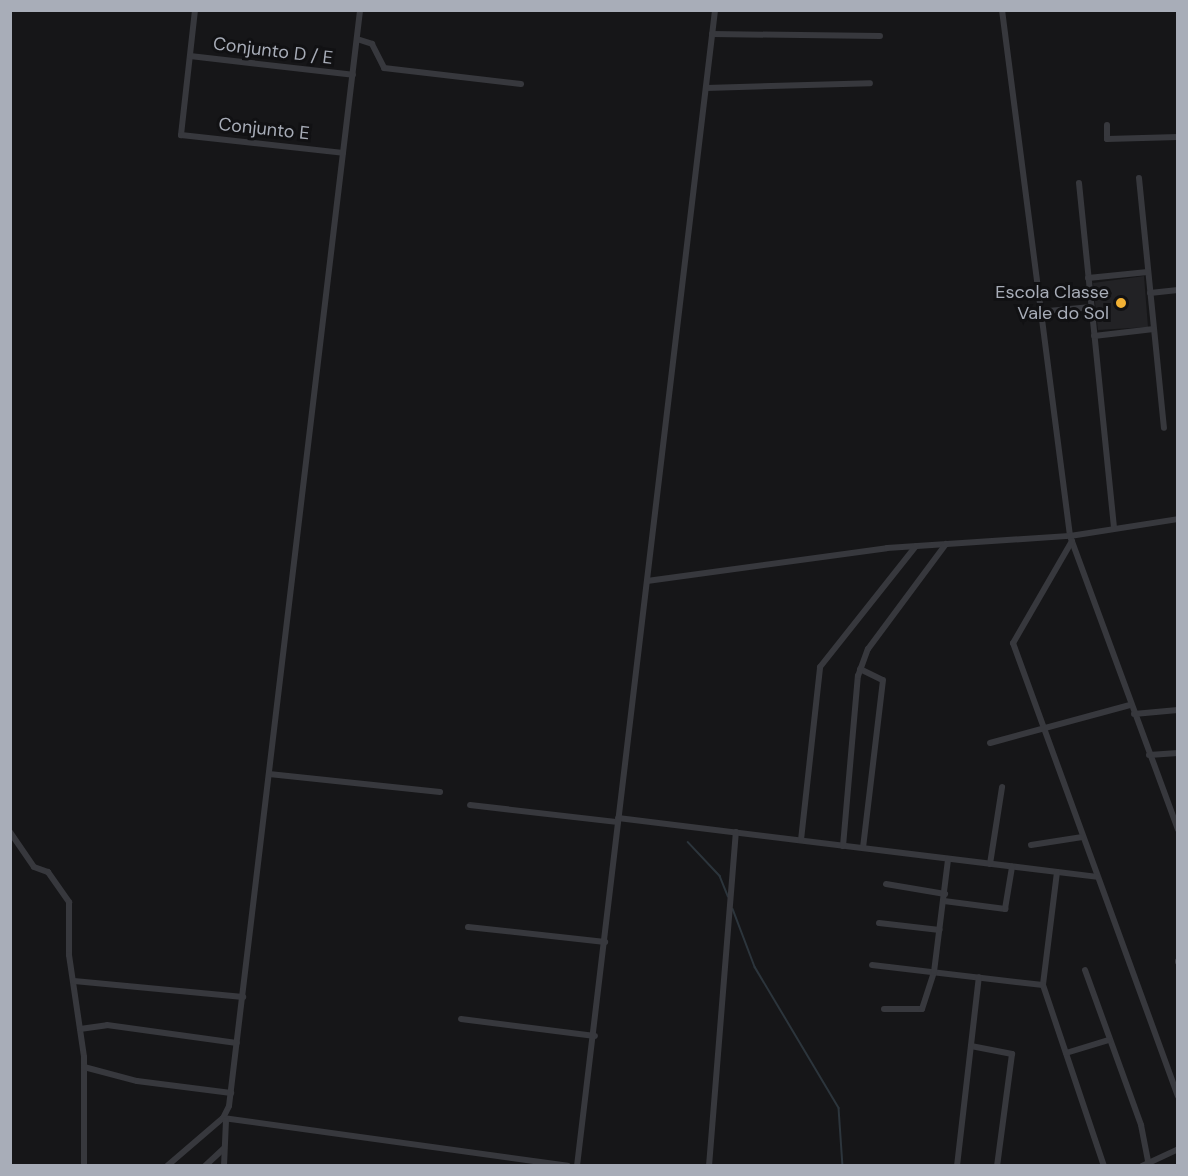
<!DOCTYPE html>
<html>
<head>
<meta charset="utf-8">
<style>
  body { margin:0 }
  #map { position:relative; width:1188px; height:1176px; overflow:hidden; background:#161618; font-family:"DM Sans",sans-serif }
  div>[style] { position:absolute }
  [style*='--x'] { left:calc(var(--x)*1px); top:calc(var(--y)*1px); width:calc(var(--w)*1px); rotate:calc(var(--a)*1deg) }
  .built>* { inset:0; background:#222225 }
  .stream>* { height:1.5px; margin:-0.75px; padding:0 0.75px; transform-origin:0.75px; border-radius:0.75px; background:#2c353c }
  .minor>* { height:6px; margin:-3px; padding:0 3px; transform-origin:3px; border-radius:3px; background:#37383d }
  .dots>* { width:16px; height:16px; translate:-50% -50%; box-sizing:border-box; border:3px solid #111113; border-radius:50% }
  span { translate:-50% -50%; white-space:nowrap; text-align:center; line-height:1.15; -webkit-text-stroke:6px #111113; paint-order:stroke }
  .street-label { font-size:18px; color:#a8adb8 }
  .poi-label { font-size:18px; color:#a8adb8 }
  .right { translate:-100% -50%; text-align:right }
  .frame { position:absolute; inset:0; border:12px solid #a8adb8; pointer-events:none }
</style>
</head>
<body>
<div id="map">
  <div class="built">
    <div style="clip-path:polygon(1144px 276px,1148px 327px,1098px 330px,1093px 283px)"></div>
  </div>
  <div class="stream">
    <div style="--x:688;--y:842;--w:47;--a:46.7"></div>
    <div style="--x:720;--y:876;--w:22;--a:68"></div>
    <div style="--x:733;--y:909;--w:62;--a:69.2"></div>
    <div style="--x:755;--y:967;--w:164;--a:59.2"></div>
    <div style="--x:839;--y:1108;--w:58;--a:86.1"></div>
  </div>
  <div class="minor">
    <div style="--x:195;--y:10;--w:126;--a:96.4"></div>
    <div style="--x:181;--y:135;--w:163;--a:6.3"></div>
    <div style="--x:1002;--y:10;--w:530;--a:82.63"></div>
    <div style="--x:1070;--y:536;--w:313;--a:69.8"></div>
    <div style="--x:712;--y:34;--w:168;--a:0.7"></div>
    <div style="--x:357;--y:39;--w:16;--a:18"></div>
    <div style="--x:372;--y:44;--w:27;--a:63"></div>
    <div style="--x:384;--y:68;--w:138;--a:6.7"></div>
    <div style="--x:190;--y:56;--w:164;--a:6.6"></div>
    <div style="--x:706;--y:88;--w:164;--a:-1.7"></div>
    <div style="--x:1107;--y:125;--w:14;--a:90"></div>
    <div style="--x:1107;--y:139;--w:71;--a:-1.6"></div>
    <div style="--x:1139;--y:178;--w:251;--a:84.3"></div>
    <div style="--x:1079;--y:183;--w:347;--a:84.2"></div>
    <div style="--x:1088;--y:278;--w:60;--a:-5.7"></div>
    <div style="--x:1150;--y:293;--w:28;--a:-6"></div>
    <div style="--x:1038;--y:312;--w:53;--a:-5.4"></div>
    <div style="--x:1094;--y:336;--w:60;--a:-6.7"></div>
    <div style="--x:1072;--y:541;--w:118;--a:120"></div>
    <div style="--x:1013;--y:643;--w:482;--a:70"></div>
    <div style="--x:647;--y:581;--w:242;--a:-7.8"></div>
    <div style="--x:887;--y:548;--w:183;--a:-3.8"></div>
    <div style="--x:1070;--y:536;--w:109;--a:-8.9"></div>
    <div style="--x:860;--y:669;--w:25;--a:26"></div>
    <div style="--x:883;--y:680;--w:169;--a:96.8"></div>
    <div style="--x:1134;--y:714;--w:44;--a:-5.2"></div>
    <div style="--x:990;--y:743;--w:145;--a:-15.2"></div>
    <div style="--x:1149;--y:755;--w:29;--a:-4"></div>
    <div style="--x:269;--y:774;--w:172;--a:6"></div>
    <div style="--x:470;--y:805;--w:149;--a:6.6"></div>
    <div style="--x:618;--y:818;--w:483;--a:7"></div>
    <div style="--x:10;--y:832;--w:42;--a:55.6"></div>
    <div style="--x:34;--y:867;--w:15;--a:20"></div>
    <div style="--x:48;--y:872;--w:37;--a:55"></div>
    <div style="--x:69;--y:902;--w:53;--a:90"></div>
    <div style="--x:69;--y:955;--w:103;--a:81.6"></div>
    <div style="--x:84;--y:1057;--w:109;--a:90"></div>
    <div style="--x:801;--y:840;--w:174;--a:-83.7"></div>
    <div style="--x:820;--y:667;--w:154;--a:-51.6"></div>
    <div style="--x:1031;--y:845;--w:52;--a:-8.9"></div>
    <div style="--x:843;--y:846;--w:171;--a:-85"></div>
    <div style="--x:858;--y:676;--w:29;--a:-70"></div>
    <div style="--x:868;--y:649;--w:131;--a:-53.4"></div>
    <div style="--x:990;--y:864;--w:78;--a:-81.1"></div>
    <div style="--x:1057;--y:872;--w:114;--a:97.1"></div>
    <div style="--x:1043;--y:985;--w:191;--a:71.4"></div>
    <div style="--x:886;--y:884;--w:60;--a:9.6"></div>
    <div style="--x:944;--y:901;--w:62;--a:7.5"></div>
    <div style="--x:1005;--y:909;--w:43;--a:-80.5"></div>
    <div style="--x:879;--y:923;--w:61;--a:6.5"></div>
    <div style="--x:468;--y:927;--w:138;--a:6.2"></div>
    <div style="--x:1178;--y:961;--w:1;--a:90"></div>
    <div style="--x:872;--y:965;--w:172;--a:6.7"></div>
    <div style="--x:1085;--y:970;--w:165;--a:70.1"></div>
    <div style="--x:1141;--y:1125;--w:38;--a:79"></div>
    <div style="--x:74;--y:981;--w:170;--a:5.4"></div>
    <div style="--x:884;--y:1009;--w:38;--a:0"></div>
    <div style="--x:922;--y:1009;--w:39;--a:-72"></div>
    <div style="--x:934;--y:972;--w:114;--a:-82.9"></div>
    <div style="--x:461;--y:1019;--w:135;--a:7.2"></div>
    <div style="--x:80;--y:1029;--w:27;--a:-8"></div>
    <div style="--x:107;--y:1025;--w:131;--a:7.9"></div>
    <div style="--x:971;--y:1046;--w:42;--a:11"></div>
    <div style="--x:1012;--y:1054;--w:113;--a:97.6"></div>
    <div style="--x:1066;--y:1053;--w:45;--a:-16.8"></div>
    <div style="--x:84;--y:1067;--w:55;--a:14.8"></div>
    <div style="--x:137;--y:1081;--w:95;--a:7.3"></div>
    <div style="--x:223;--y:1118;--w:348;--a:7.9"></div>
    <div style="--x:167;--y:1166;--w:74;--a:-40.6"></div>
    <div style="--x:223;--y:1118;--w:13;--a:-63"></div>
    <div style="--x:229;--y:1106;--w:1104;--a:-83.18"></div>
    <div style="--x:205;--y:1166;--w:26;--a:-43"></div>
    <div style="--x:224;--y:1166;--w:46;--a:-87.5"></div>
    <div style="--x:577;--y:1166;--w:1164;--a:-83.19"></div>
    <div style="--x:709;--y:1166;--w:335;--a:-85.4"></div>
    <div style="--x:957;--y:1166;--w:190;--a:-83.4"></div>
    <div style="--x:1142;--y:1166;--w:40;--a:-25"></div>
  </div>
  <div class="dots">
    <div style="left:1121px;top:303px;background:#f2b134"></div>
  </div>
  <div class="street-label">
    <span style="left:273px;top:51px;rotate:7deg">Conjunto D / E</span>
    <span style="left:264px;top:129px;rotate:6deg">Conjunto E</span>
  </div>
  <div class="poi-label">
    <span class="right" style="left:1109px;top:303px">Escola Classe<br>Vale do Sol</span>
  </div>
  <div class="frame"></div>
</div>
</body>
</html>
